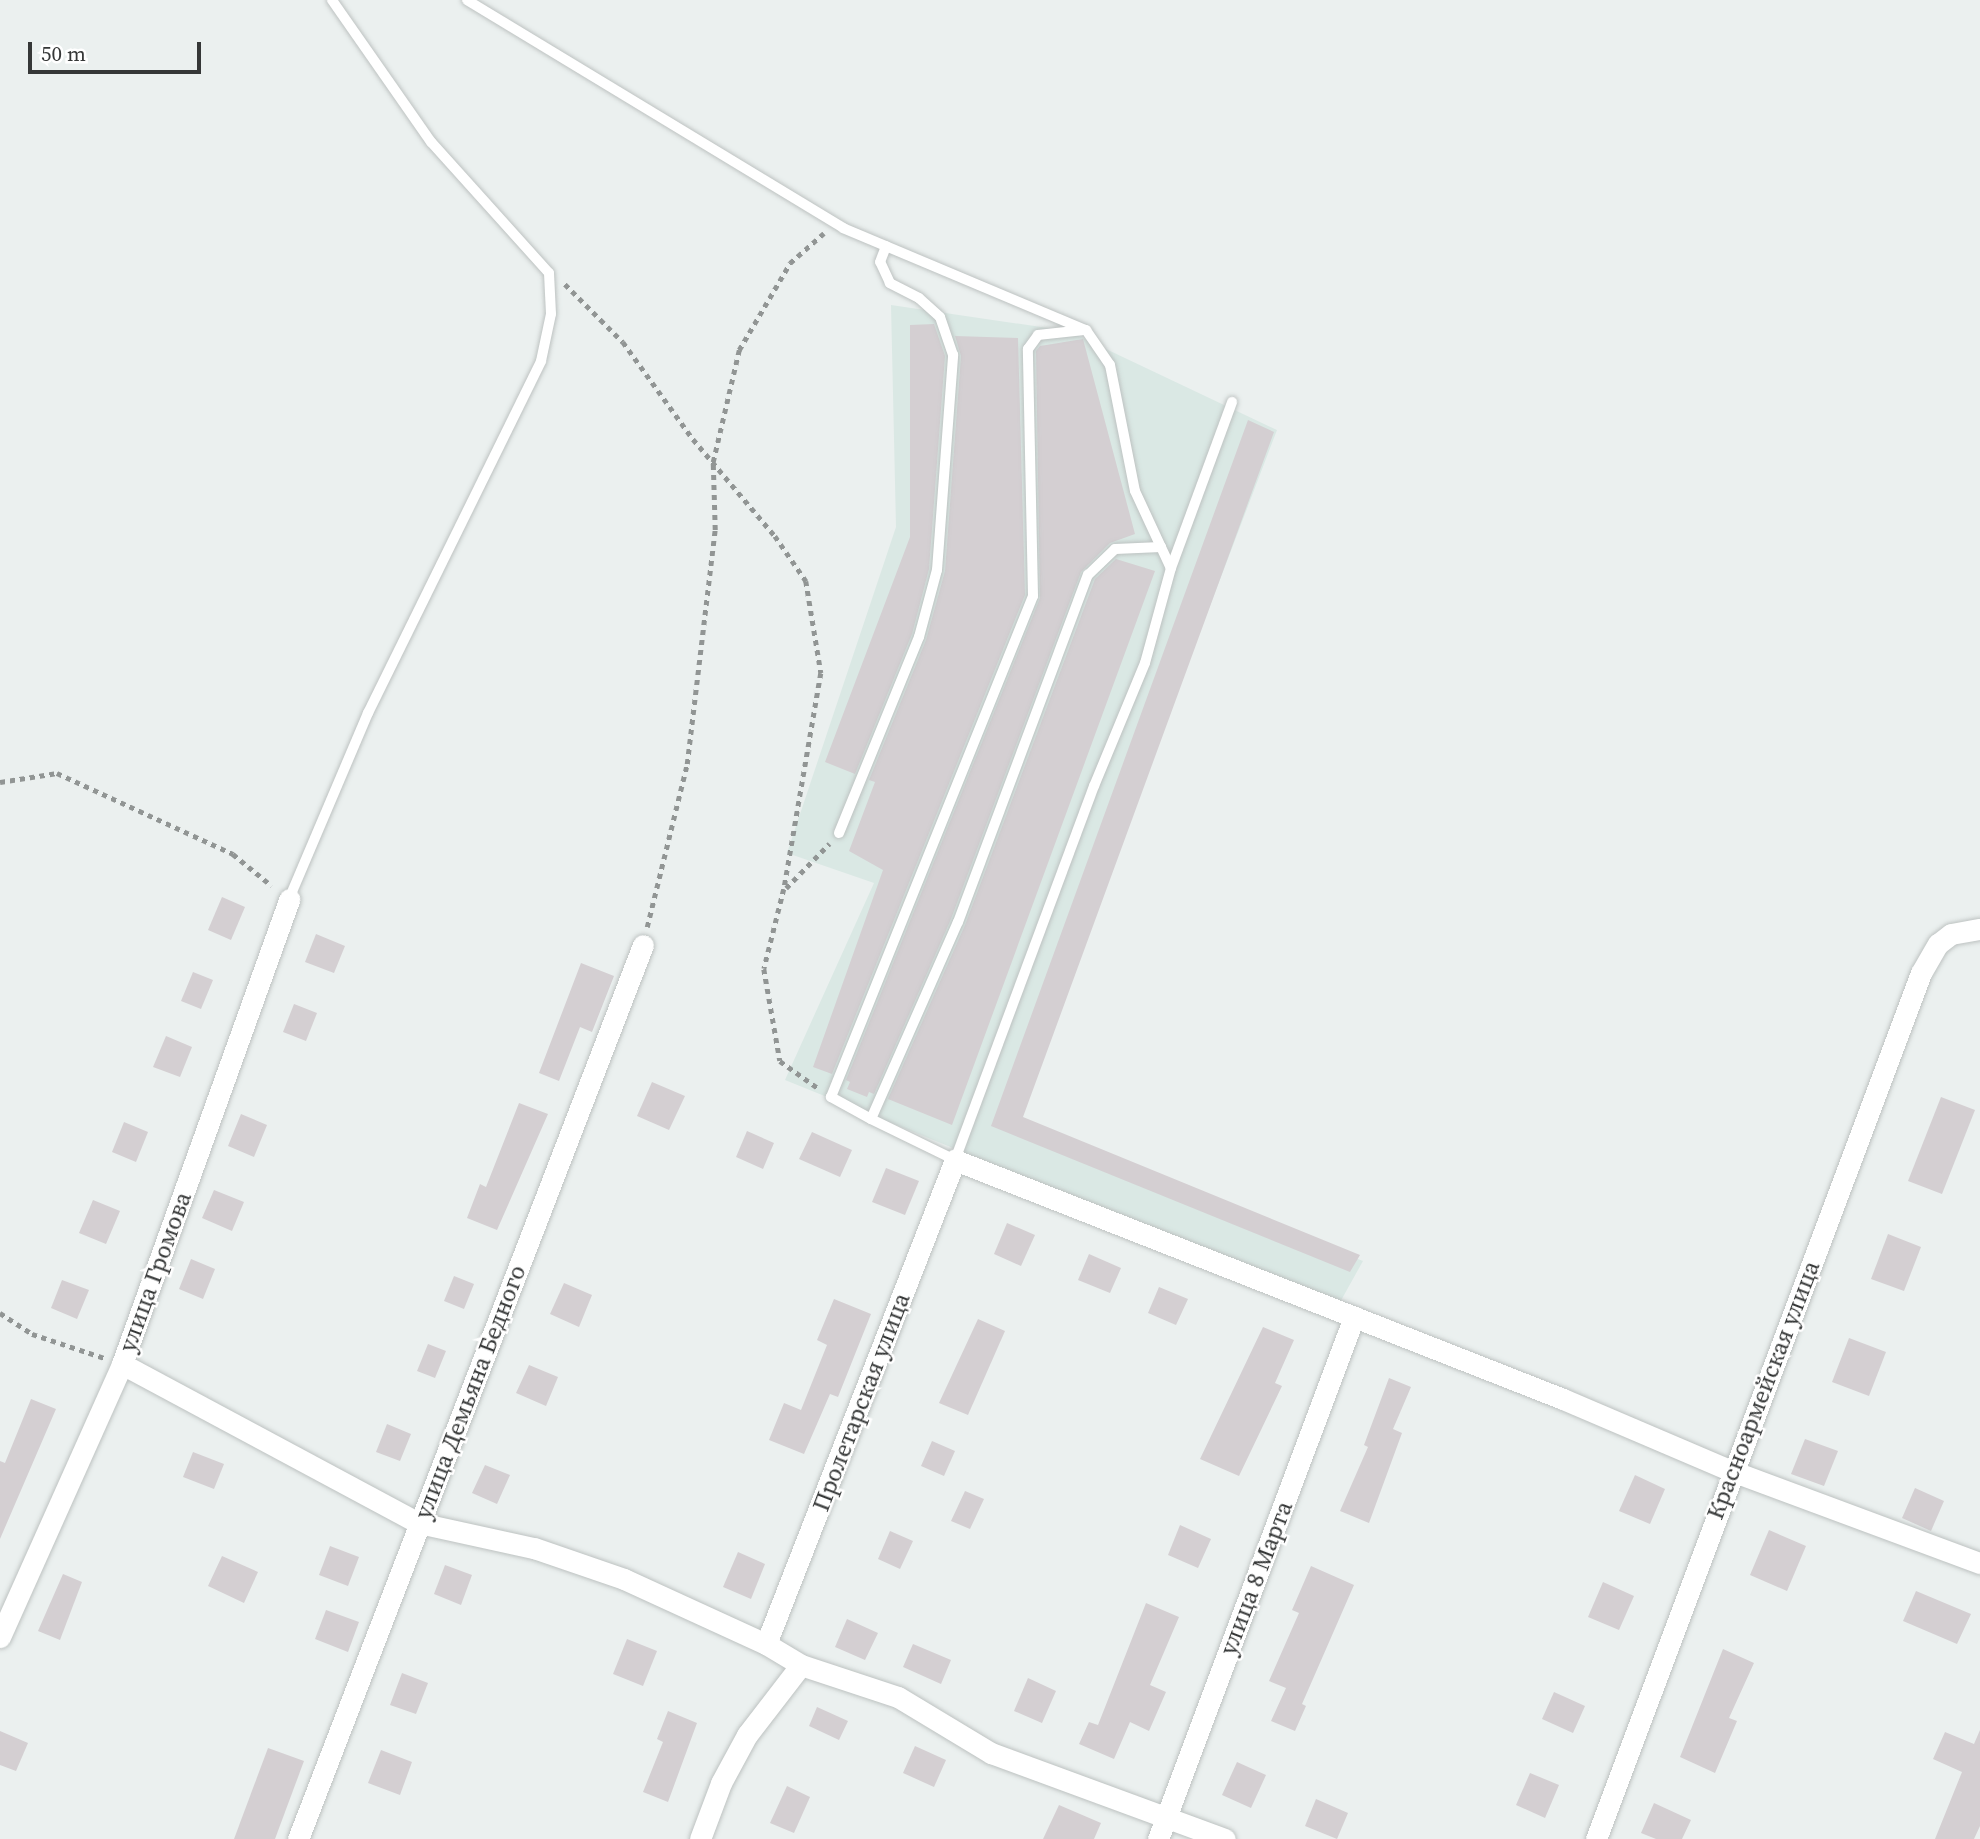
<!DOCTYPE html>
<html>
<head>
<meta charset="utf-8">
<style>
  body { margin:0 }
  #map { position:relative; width:1980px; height:1839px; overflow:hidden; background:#ebf0ef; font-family:"Source Serif 4",serif }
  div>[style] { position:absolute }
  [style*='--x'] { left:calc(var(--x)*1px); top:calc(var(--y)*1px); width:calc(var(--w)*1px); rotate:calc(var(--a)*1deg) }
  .built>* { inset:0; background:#dae8e4 }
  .building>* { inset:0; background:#d4cfd2 }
  .path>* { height:4.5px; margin-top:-2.25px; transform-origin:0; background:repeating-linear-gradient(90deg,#919594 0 5px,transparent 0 10px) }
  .roads { filter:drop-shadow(0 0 2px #bdc2c1) drop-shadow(0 0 2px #bdc2c1) }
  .lane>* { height:10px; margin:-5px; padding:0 5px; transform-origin:5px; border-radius:5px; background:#fff }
  .street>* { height:21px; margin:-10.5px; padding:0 10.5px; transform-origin:10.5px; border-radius:10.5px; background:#fff }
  span { translate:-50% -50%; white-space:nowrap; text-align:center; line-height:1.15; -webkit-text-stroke:5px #fff; paint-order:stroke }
  .street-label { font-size:24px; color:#353737 }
  .scale { position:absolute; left:28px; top:42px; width:173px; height:32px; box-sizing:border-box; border:4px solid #353737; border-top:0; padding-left:9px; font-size:21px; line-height:24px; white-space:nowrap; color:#353737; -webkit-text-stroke:5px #fff; paint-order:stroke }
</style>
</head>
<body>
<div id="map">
  <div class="built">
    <div style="clip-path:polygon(891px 305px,1068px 331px,1277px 430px,1012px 1125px,1363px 1261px,1339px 1304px,785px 1080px,874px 883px,787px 853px,896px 527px)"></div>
  </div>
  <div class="building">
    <div style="clip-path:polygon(934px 324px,945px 356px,929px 569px,912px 634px,855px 774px,825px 762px,910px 537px,910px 325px)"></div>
    <div style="clip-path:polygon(955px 336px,1018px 338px,1025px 595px,832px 1074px,813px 1067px,883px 870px,849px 851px,875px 782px,869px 780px,926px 640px,945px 571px,961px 356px)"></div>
    <div style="clip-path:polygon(1083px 339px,1135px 534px,1110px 543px,1081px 572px,951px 919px,874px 1094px,869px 1092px,867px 1097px,847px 1089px,850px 1082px,846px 1080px,1040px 598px,1036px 351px,1040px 346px)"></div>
    <div style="clip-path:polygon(1248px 420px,1274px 432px,1023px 1117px,1360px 1255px,1350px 1272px,991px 1126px)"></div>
    <div style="clip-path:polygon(1116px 559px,1155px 571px,952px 1125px,888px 1099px,965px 925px,1095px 579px)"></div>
    <div style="clip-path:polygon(222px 897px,245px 907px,231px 940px,208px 930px)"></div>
    <div style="clip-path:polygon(316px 934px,345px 946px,334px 973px,305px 962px)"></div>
    <div style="clip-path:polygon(581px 963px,614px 976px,592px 1032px,580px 1027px,559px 1081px,539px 1073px)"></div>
    <div style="clip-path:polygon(193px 972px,213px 980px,201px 1009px,181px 1001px)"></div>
    <div style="clip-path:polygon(294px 1004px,317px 1013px,306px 1041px,283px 1032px)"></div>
    <div style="clip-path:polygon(166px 1036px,192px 1047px,180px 1077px,153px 1067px)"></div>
    <div style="clip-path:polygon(652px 1082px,685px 1096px,669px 1130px,637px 1116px)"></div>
    <div style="clip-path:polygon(1941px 1097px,1975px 1110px,1942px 1194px,1908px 1181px)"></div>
    <div style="clip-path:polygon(519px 1103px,548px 1114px,497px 1230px,467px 1218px,480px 1184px,486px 1187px)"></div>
    <div style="clip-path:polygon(241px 1114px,267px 1125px,254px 1157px,228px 1146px)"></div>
    <div style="clip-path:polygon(124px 1122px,148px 1132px,136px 1162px,112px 1152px)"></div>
    <div style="clip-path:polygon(747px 1131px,774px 1143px,763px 1169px,736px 1157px)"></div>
    <div style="clip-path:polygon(812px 1132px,852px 1150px,840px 1177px,799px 1159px)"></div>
    <div style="clip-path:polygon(886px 1168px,919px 1181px,905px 1215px,872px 1202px)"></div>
    <div style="clip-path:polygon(214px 1190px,244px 1202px,232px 1231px,202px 1218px)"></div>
    <div style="clip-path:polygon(93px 1200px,120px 1211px,106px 1244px,79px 1233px)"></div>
    <div style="clip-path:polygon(1007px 1223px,1035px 1235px,1021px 1266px,994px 1254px)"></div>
    <div style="clip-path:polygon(1888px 1234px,1921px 1247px,1904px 1291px,1871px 1279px)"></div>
    <div style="clip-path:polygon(1089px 1254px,1121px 1268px,1110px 1293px,1078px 1280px)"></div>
    <div style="clip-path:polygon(191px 1259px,215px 1269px,203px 1299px,179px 1289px)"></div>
    <div style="clip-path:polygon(454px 1276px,474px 1284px,464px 1309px,444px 1301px)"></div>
    <div style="clip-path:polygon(62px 1280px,89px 1290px,77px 1319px,51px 1308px)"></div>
    <div style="clip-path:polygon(564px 1283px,592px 1295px,579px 1327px,550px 1314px)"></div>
    <div style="clip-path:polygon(1159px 1287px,1188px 1299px,1176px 1325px,1148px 1313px)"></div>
    <div style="clip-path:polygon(834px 1299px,871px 1314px,838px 1397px,830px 1394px,804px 1454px,769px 1440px,784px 1403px,801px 1410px,827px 1345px,817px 1340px)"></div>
    <div style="clip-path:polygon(978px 1319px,1005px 1331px,968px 1415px,939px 1403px)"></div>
    <div style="clip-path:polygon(1263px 1327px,1294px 1340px,1275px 1383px,1282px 1386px,1239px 1476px,1200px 1459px)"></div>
    <div style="clip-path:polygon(1849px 1338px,1886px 1352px,1869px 1396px,1832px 1382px)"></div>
    <div style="clip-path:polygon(428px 1344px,446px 1351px,435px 1378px,417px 1371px)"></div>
    <div style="clip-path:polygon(529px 1365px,558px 1377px,546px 1406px,516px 1393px)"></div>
    <div style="clip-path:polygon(1389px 1378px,1411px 1387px,1393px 1429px,1402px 1433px,1369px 1523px,1340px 1511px,1368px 1447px,1364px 1445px)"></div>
    <div style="clip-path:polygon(31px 1399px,56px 1409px,0 1539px,0 1461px,5px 1463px)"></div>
    <div style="clip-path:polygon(387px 1424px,411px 1434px,400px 1461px,376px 1452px)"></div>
    <div style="clip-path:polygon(1805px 1439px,1838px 1451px,1824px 1486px,1791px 1474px)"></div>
    <div style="clip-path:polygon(932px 1441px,955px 1451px,944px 1476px,921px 1466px)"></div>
    <div style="clip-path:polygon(193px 1452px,224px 1464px,214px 1489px,183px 1477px)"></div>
    <div style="clip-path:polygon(485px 1465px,510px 1475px,497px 1504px,472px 1493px)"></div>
    <div style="clip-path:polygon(1635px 1475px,1665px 1489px,1650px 1524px,1619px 1511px)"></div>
    <div style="clip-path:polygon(1915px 1488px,1944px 1501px,1931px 1531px,1902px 1518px)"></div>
    <div style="clip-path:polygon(965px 1491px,984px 1499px,970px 1529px,951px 1521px)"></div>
    <div style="clip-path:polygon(1180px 1525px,1211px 1539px,1198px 1568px,1168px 1555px)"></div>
    <div style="clip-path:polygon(1769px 1530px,1806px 1546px,1787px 1591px,1750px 1575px)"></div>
    <div style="clip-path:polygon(890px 1531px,913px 1541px,900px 1569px,878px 1559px)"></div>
    <div style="clip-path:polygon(330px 1546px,359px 1557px,348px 1586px,319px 1575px)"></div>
    <div style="clip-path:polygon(738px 1552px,765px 1564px,751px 1599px,723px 1587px)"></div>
    <div style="clip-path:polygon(222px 1556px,258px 1572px,244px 1603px,208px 1586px)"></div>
    <div style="clip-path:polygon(445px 1565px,472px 1575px,461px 1605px,434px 1594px)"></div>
    <div style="clip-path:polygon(1311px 1566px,1354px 1585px,1302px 1704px,1306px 1706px,1295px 1731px,1271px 1721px,1286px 1688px,1269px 1681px,1299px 1613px,1292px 1610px)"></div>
    <div style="clip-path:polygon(63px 1574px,82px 1582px,60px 1640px,38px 1631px)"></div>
    <div style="clip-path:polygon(1603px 1582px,1634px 1596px,1619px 1630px,1588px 1617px)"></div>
    <div style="clip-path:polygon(1916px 1591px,1971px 1614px,1957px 1644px,1903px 1621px)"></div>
    <div style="clip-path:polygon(1146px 1603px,1179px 1617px,1150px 1685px,1166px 1692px,1149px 1731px,1130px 1722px,1114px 1759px,1079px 1744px,1089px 1722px,1098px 1725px)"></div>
    <div style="clip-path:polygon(326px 1610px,359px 1622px,348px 1652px,315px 1639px)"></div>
    <div style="clip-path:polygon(847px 1619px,878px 1633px,865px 1660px,835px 1647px)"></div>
    <div style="clip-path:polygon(627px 1639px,657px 1651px,643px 1686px,613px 1674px)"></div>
    <div style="clip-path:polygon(913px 1644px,951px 1660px,941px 1684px,903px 1667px)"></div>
    <div style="clip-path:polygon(1723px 1649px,1754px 1663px,1729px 1718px,1737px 1721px,1715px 1773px,1680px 1757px)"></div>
    <div style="clip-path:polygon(402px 1673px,428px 1683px,416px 1714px,390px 1705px)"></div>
    <div style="clip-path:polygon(1028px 1678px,1056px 1691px,1042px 1723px,1014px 1711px)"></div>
    <div style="clip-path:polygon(1554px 1692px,1585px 1706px,1573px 1733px,1542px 1719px)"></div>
    <div style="clip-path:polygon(817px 1707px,848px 1721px,839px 1740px,809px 1726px)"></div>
    <div style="clip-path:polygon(668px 1711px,697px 1723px,668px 1802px,643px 1792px,663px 1742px,657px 1739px)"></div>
    <div style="clip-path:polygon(1980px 1730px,1980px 1826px,1974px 1839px,1935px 1839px,1962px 1772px,1933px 1759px,1945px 1732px,1974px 1744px)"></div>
    <div style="clip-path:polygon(0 1731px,28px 1743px,16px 1771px,0 1765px)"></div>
    <div style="clip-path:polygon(915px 1746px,946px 1760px,934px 1787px,903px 1773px)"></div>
    <div style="clip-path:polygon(268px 1748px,304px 1761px,275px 1839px,234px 1839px)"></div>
    <div style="clip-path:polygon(381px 1750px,412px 1762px,400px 1795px,368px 1783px)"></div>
    <div style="clip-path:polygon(1237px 1762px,1266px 1775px,1251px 1808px,1222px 1795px)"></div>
    <div style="clip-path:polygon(1530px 1773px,1559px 1785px,1545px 1818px,1516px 1805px)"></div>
    <div style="clip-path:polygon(787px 1786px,810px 1797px,794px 1833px,770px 1823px)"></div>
    <div style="clip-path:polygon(1316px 1799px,1348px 1813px,1337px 1839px,1305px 1826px)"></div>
    <div style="clip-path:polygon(1654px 1803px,1691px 1820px,1682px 1839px,1656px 1839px,1641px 1833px)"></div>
    <div style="clip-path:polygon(1059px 1805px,1101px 1823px,1094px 1839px,1043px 1839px)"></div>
  </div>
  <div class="path">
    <div style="--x:565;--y:284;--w:82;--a:45"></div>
    <div style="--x:623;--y:342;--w:120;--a:54.2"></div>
    <div style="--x:693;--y:439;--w:127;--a:49.8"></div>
    <div style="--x:775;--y:536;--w:55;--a:55.4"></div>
    <div style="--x:806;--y:581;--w:93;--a:80.7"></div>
    <div style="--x:821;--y:673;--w:219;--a:99.7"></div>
    <div style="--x:784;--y:889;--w:82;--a:104"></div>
    <div style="--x:764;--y:969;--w:93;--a:80.1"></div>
    <div style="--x:780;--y:1061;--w:47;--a:35.4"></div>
    <div style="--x:0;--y:782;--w:58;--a:-9"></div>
    <div style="--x:57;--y:773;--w:194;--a:24.7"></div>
    <div style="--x:233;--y:854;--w:50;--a:39.4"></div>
    <div style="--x:786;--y:888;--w:62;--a:-45.7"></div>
    <div style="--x:647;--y:927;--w:168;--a:-76.2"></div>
    <div style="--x:687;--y:764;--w:236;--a:-83.2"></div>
    <div style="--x:715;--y:530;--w:68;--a:-91.7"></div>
    <div style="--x:713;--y:462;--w:115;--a:-76.9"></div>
    <div style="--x:739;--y:350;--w:101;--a:-59.6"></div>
    <div style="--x:790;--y:263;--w:45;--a:-41.4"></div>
    <div style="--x:0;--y:1313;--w:38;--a:33"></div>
    <div style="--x:32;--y:1334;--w:76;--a:18.4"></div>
  </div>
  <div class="roads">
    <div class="lane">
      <div style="--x:467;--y:0;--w:440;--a:31.2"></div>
      <div style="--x:843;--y:228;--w:264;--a:22.8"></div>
      <div style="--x:1086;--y:330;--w:42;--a:55.6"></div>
      <div style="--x:1110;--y:365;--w:128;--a:78.8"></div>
      <div style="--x:1135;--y:491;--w:62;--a:65.1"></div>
      <div style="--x:1161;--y:547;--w:23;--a:65"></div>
      <div style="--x:1171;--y:568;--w:98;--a:105.3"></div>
      <div style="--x:1145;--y:663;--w:133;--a:112.5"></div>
      <div style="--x:1094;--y:786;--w:399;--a:110.4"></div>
      <div style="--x:955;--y:1160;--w:93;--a:-154"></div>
      <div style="--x:871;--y:1119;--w:215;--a:-66.2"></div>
      <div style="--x:958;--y:922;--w:371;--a:-69.5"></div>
      <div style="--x:1088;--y:575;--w:37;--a:-44"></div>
      <div style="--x:1115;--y:549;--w:46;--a:-2.5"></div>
      <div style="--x:1171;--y:568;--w:177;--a:-69.8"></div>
      <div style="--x:839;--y:833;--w:212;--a:-67.8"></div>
      <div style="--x:919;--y:637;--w:69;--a:-75"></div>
      <div style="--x:937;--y:570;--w:216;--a:-85.7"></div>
      <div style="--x:953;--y:355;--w:40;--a:-108.9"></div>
      <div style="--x:940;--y:317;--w:28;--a:-138"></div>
      <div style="--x:919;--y:298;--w:33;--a:-153"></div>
      <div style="--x:890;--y:283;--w:23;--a:-115"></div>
      <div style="--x:880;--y:262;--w:17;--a:-69"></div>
      <div style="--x:289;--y:899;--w:202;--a:-67"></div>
      <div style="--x:368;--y:713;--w:392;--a:-63.8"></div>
      <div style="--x:541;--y:361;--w:48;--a:-78"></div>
      <div style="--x:551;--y:314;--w:41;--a:-92.8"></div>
      <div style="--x:549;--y:273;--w:176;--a:-132"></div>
      <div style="--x:431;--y:142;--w:173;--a:-124.9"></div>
      <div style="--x:871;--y:1119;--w:46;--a:-151.2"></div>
      <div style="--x:831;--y:1097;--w:540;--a:-68.04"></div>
      <div style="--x:1033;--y:596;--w:247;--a:-91.2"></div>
      <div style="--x:1028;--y:349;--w:17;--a:-54"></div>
      <div style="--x:1038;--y:335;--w:46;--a:-6.2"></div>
    </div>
    <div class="street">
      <div style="--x:122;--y:1364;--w:337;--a:28.2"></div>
      <div style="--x:419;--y:1523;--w:118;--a:12.3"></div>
      <div style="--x:534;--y:1548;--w:95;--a:19"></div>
      <div style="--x:624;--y:1579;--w:156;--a:24.6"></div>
      <div style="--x:766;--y:1644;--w:41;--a:31"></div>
      <div style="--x:801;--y:1665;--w:102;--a:18.3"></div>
      <div style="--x:898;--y:1697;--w:109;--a:31.1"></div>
      <div style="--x:991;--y:1753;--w:249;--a:20.2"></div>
      <div style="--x:0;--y:1637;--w:299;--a:-65.9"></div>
      <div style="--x:122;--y:1364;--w:494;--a:-70.2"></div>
      <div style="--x:766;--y:1644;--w:520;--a:-68.67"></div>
      <div style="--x:955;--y:1160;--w:653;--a:21.46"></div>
      <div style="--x:1563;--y:1399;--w:184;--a:23.1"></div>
      <div style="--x:1732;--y:1471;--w:265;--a:20.4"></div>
      <div style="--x:298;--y:1839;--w:958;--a:-68.9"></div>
      <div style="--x:700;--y:1839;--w:60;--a:-69.4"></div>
      <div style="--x:721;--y:1783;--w:55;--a:-61.6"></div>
      <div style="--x:747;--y:1735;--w:88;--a:-52.4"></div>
      <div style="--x:1158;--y:1839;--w:558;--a:-69.42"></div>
      <div style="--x:1596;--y:1839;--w:925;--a:-69.43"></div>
      <div style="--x:1921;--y:973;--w:34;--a:-60"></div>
      <div style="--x:1938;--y:944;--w:16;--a:-38"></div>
      <div style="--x:1951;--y:934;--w:29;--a:-10"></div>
    </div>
  </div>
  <div class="street-label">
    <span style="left:155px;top:1272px;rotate:-70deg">улица Громова</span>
    <span style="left:1763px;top:1390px;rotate:-69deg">Красноармейская улица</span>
    <span style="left:470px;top:1392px;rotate:-69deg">улица Демьяна Бедного</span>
    <span style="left:861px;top:1402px;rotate:-69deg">Пролетарская улица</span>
    <span style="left:1256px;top:1578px;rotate:-69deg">улица 8 Марта</span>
  </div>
  <div class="scale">50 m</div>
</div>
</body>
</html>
